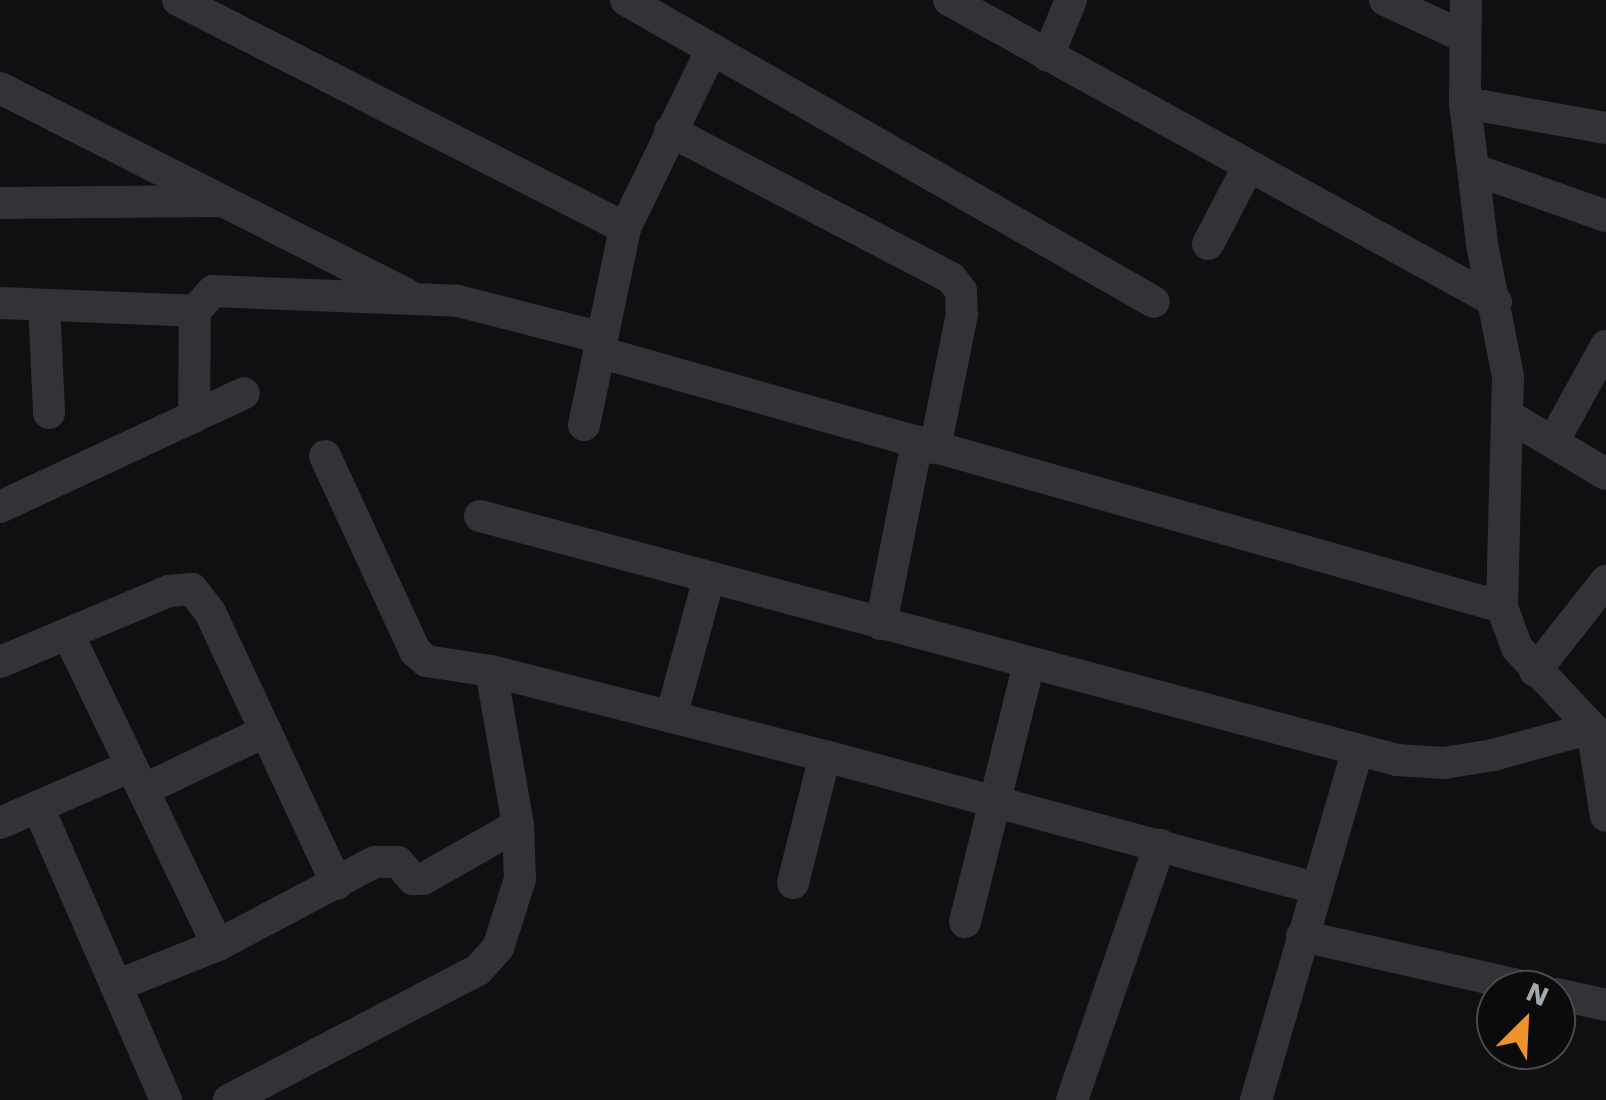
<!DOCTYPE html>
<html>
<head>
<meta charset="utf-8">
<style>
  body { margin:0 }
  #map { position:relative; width:1606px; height:1100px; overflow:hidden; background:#101012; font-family:"Work Sans",sans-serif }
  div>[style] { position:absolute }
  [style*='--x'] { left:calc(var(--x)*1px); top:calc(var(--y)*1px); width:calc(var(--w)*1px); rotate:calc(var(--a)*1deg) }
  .minor>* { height:32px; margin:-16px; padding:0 16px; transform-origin:16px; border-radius:16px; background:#313336 }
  span { translate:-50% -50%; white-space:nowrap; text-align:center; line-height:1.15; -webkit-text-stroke:8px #0b0b0c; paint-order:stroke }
  .north { position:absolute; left:1476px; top:970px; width:100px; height:100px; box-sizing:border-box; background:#0b0b0c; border:2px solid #474a4e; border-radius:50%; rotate:24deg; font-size:28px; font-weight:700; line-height:40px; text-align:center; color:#a1a9b2 }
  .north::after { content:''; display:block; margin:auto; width:35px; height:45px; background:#ee932b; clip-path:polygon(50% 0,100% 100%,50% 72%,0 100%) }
</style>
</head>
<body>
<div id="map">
  <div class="minor">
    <div style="--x:178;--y:0;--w:502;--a:27.02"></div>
    <div style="--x:626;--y:0;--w:608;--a:29.77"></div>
    <div style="--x:949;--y:0;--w:625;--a:28.9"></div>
    <div style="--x:1385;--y:0;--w:88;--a:24.8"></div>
    <div style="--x:1466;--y:0;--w:103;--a:90.6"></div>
    <div style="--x:1465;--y:103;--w:142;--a:83.1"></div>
    <div style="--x:1482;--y:244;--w:136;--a:78.9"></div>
    <div style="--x:1508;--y:377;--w:230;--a:91.5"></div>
    <div style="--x:1502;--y:607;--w:44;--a:69.9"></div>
    <div style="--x:1517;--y:648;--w:110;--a:46.8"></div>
    <div style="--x:1592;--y:728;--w:89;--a:81"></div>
    <div style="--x:1048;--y:56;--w:61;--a:-67.7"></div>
    <div style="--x:0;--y:88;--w:455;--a:26.9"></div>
    <div style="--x:1465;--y:103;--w:143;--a:10.1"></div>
    <div style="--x:670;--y:131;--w:317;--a:27.6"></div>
    <div style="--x:951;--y:278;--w:16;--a:52"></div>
    <div style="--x:961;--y:291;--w:23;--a:88"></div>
    <div style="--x:962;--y:314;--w:137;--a:101.4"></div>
    <div style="--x:1473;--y:169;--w:141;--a:19.5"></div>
    <div style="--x:0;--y:203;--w:215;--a:-0.5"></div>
    <div style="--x:1208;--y:244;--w:87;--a:-62.5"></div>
    <div style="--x:0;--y:303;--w:195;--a:2.3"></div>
    <div style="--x:44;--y:305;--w:108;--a:87.3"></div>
    <div style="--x:599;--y:352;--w:938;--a:15.77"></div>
    <div style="--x:1507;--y:415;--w:115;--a:30.8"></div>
    <div style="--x:194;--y:417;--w:106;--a:-89.5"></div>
    <div style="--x:195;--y:311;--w:27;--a:-48"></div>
    <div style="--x:213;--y:291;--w:245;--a:2.3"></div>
    <div style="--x:458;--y:301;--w:149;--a:14.4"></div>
    <div style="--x:584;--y:425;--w:201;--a:-78.2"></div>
    <div style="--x:625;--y:228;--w:199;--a:-64.1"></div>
    <div style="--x:1553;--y:442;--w:110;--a:-61.1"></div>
    <div style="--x:325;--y:456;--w:215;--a:65.2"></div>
    <div style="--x:415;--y:651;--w:15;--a:42"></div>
    <div style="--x:426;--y:661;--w:66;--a:8.7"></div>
    <div style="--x:491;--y:671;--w:345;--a:14.3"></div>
    <div style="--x:825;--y:756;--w:507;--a:15.08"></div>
    <div style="--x:0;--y:507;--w:269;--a:-25"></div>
    <div style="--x:480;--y:516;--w:949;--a:14.9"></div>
    <div style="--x:1397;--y:760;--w:47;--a:3.7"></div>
    <div style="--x:1444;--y:763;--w:50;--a:-9.3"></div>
    <div style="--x:1493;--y:755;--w:103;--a:-15.3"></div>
    <div style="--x:881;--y:624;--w:186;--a:-78.8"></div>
    <div style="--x:68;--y:634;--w:345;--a:64.3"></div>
    <div style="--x:0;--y:662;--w:183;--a:-22.8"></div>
    <div style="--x:169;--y:591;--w:23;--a:-5"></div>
    <div style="--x:192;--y:589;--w:29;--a:52"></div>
    <div style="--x:210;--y:612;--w:300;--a:65"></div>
    <div style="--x:1535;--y:671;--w:115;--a:-51.7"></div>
    <div style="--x:671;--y:717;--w:144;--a:-74.7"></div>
    <div style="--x:143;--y:790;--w:136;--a:-25.6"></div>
    <div style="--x:38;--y:807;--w:320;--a:66.4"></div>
    <div style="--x:0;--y:823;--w:143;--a:-23.5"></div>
    <div style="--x:793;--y:883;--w:131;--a:-75.9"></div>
    <div style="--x:965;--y:922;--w:266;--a:-76.1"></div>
    <div style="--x:1302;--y:936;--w:244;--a:12.8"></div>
    <div style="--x:116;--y:986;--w:110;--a:-21.9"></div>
    <div style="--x:218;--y:945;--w:178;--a:-27.9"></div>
    <div style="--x:375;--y:862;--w:23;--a:0"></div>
    <div style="--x:398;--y:862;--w:23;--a:49"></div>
    <div style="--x:413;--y:879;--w:10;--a:0"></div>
    <div style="--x:423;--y:879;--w:109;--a:-29.6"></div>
    <div style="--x:1556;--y:994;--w:51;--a:12.4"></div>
    <div style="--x:229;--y:1100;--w:281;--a:-27.6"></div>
    <div style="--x:478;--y:970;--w:30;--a:-48"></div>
    <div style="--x:498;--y:948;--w:72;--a:-72.3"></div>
    <div style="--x:520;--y:879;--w:54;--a:-92.1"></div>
    <div style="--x:518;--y:825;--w:156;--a:-99.9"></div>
    <div style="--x:1072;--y:1100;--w:270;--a:-71"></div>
    <div style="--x:1256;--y:1100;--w:362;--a:-73.8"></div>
  </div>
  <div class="north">N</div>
</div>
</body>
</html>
